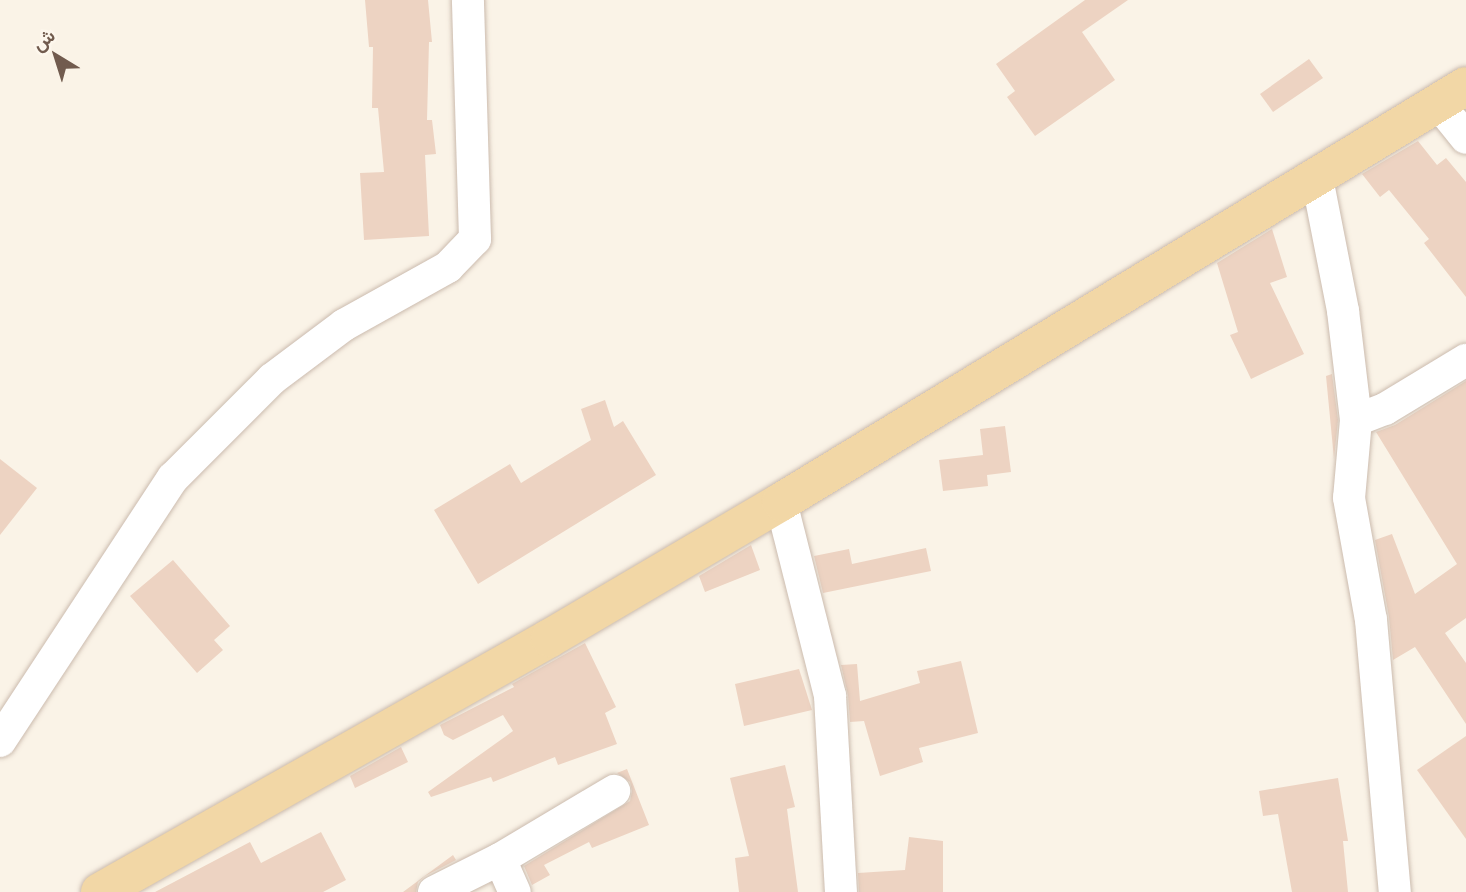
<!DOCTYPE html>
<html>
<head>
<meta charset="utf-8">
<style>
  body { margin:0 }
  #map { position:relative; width:1466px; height:892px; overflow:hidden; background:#faf3e7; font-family:Barlow,Vazirmatn,sans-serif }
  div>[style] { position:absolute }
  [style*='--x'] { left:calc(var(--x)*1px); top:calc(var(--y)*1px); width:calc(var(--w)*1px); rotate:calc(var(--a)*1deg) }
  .building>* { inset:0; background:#edd3c2 }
  .roads { filter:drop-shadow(0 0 2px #cbbbae) drop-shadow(0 0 2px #cbbbae) }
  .minor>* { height:32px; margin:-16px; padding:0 16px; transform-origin:16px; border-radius:16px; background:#fff }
  .major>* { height:38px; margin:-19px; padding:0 19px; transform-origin:19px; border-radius:19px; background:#f2d7a6 }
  span { translate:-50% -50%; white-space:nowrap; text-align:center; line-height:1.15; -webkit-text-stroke:5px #fdf7ed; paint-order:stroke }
  .north { position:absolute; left:21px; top:21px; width:70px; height:70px; -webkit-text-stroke:5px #fdf7ed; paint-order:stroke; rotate:322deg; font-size:19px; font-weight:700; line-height:28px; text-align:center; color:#715b4e }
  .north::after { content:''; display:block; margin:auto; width:24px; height:32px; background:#715b4e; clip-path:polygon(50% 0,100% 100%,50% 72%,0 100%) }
</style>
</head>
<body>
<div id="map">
  <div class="building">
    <div style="clip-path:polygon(365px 0,428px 0,432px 42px,429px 42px,427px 120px,432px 120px,436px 154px,425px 155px,429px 236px,364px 240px,360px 173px,384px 172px,378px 108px,372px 108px,373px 47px,369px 47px)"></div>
    <div style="clip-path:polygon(1085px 0,1128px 0,1082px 32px,1115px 80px,1035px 136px,1007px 97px,1015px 91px,996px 64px)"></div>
    <div style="clip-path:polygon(1309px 59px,1323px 78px,1273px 112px,1260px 94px)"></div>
    <div style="clip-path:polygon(1418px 141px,1437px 165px,1446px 158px,1466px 182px,1466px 297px,1424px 243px,1429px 239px,1389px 190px,1380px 197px,1362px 174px)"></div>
    <div style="clip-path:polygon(1272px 229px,1287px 277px,1270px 283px,1304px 354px,1251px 379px,1230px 335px,1238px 332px,1217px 263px)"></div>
    <div style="clip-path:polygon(1332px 374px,1338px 420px,1334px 459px,1326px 376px)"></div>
    <div style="clip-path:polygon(1466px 381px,1466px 618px,1445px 633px,1466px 663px,1466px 724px,1415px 647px,1393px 660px,1389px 617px,1375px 540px,1392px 534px,1415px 594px,1457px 564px,1376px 432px,1395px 425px)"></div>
    <div style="clip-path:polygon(605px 400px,614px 427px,623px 421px,656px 475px,478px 584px,434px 510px,510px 464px,521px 483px,591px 440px,581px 409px)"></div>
    <div style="clip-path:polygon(1005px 426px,1011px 472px,987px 475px,988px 486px,943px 491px,939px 460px,983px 455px,980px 429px)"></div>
    <div style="clip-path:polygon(0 459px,37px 488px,0 535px)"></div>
    <div style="clip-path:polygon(751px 545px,760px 570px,705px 592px,699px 576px)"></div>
    <div style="clip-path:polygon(926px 548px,931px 571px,823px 593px,814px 556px,849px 549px,852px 564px)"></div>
    <div style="clip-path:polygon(173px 560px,230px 626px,214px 640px,223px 650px,197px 673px,130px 596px)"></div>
    <div style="clip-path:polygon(585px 643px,616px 707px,605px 713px,617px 744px,558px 765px,555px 757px,493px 782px,491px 777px,431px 797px,428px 792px,513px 731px,503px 715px,453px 740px,444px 735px,440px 725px,514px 687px,512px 684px)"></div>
    <div style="clip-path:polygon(961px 661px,978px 733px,919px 748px,923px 762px,880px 776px,864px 721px,850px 722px,848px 695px,841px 665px,857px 664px,860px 701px,920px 683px,917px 671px)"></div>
    <div style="clip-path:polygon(799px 669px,812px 710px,744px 726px,735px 684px)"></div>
    <div style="clip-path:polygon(1466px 736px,1466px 839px,1417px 770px)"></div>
    <div style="clip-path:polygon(401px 747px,408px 762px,355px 788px,350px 776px)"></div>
    <div style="clip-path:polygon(785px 765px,795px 807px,787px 809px,798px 892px,739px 892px,735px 858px,749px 856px,730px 778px)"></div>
    <div style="clip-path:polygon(627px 769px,649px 825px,592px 848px,589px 842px,544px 865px,550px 875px,532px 885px,524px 866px,630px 801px,632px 791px,630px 782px,617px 773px)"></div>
    <div style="clip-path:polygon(1338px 778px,1348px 841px,1343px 841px,1348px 892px,1292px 892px,1278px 814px,1263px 816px,1259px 791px)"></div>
    <div style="clip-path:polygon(321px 832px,346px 880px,323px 892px,155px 892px,250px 842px,261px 863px)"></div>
    <div style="clip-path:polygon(909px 837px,943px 841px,943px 892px,859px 892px,858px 873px,905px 870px)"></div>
    <div style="clip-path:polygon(453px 855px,456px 860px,425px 876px,418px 882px,416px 892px,403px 892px)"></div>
  </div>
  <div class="roads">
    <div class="minor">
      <div style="--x:1437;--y:102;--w:46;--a:51.1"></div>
      <div style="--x:1317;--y:178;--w:136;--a:78.9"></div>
      <div style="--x:1343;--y:311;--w:110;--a:83.2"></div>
      <div style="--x:1356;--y:420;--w:78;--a:95.1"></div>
      <div style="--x:1349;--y:498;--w:124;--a:79.8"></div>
      <div style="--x:1371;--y:620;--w:273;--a:85"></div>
      <div style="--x:1356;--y:420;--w:31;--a:-21"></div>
      <div style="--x:1385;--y:409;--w:95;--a:-31.2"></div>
      <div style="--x:781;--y:502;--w:200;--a:75.8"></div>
      <div style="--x:830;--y:696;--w:196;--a:86.8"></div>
      <div style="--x:0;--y:741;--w:315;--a:-56.7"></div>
      <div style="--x:173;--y:478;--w:140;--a:-45"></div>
      <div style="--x:272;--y:379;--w:90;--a:-36.9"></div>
      <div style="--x:344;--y:325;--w:119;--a:-29.1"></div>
      <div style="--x:448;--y:267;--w:39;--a:-46"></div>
      <div style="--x:475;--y:239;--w:239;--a:-91.7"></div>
      <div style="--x:500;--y:859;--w:36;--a:66"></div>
      <div style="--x:434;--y:892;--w:74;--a:-26.6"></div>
      <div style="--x:500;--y:859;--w:133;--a:-30.8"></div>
    </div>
    <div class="major">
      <div style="--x:100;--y:892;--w:517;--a:-29.44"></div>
      <div style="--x:550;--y:638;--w:268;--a:-30.5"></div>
      <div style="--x:781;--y:502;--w:801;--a:-31.27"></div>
    </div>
  </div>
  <div class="north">ش</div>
</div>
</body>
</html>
